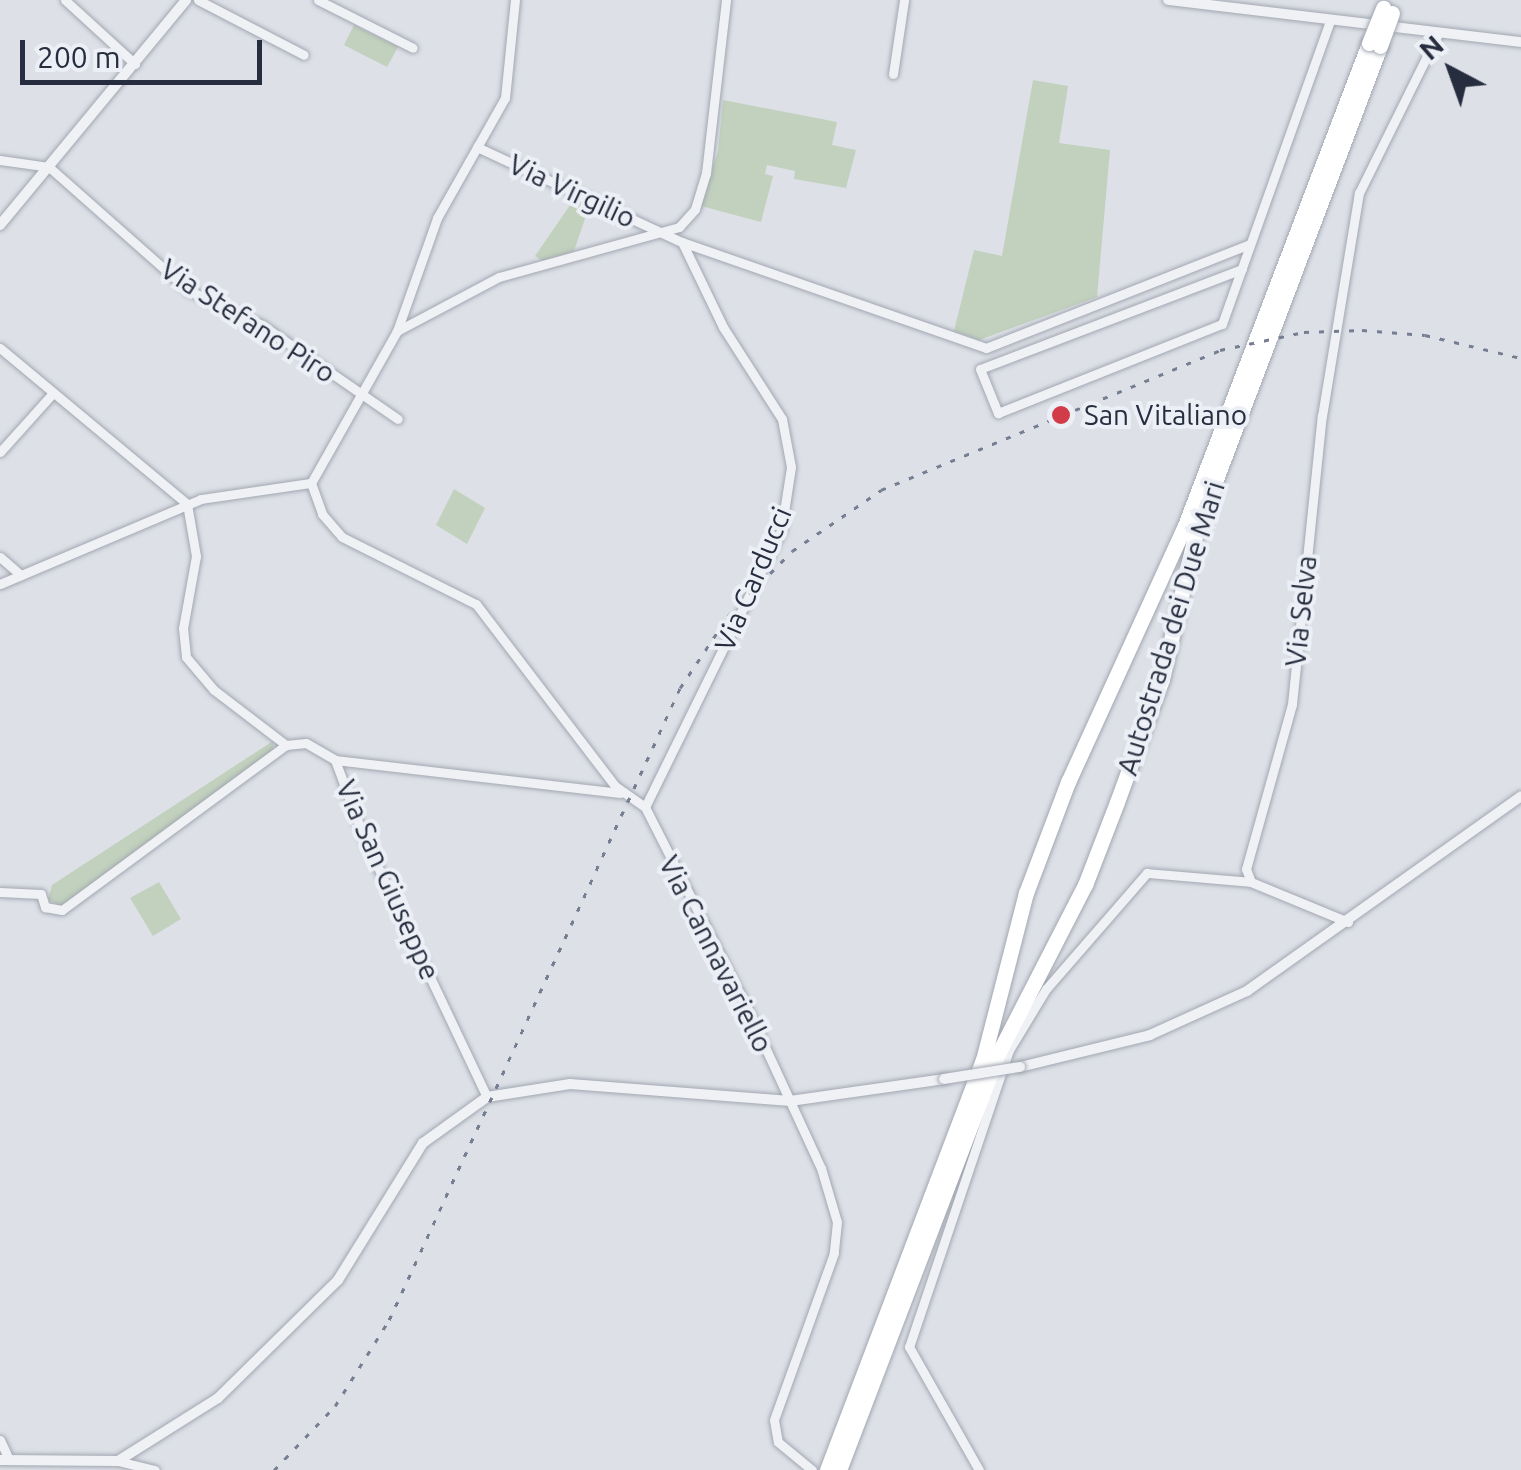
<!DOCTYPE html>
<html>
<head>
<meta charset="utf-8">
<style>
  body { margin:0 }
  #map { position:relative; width:1521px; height:1470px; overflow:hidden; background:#dde0e7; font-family:Ubuntu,sans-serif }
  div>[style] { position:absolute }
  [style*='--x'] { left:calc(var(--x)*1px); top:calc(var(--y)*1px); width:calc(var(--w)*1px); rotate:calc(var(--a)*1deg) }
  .green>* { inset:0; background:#c1d1bd }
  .roads { filter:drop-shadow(0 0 2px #a2a7b1) drop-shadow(0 0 2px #a2a7b1) }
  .minor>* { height:9px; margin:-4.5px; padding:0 4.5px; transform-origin:4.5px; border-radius:4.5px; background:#eff1f5 }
  .tertiary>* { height:10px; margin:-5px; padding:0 5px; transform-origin:5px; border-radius:5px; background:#eff1f5 }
  .motorway>* { height:15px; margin:-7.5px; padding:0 7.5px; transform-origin:7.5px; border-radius:7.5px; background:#fff }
  .rail>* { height:2.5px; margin-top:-1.25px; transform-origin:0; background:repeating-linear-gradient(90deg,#767e91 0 5px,transparent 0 15px) }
  .bridges { filter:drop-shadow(0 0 2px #a2a7b1) drop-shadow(0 0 2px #a2a7b1) }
  .tertiary-bridge>* { height:10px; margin:-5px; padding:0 5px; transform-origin:5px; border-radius:5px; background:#eff1f5 }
  .motorway-bridge>* { height:15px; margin:-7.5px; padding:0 7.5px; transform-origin:7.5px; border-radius:7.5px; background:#fff }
  .dots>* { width:28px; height:28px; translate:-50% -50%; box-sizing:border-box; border:5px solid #eceff5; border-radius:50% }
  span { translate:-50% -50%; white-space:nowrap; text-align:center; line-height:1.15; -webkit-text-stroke:8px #eceff5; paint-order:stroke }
  .street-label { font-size:28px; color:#262d3e }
  .poi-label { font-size:28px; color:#262d3e }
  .left { translate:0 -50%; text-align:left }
  .north { position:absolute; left:1401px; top:20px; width:100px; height:100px; -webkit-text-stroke:8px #eceff5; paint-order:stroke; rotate:319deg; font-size:28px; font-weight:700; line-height:40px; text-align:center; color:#262d3e }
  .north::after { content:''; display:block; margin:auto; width:35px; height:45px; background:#262d3e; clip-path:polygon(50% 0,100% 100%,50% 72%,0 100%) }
  .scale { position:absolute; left:20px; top:40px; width:242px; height:45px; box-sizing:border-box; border:5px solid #262d3e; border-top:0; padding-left:12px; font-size:30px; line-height:35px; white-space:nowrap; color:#262d3e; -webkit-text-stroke:8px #eceff5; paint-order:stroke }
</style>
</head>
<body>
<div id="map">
  <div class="green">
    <div style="clip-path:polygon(354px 25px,398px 47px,387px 67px,344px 45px)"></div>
    <div style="clip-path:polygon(1033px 80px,1068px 86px,1059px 143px,1110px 150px,1097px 297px,979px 340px,954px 331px,974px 250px,1002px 256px)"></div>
    <div style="clip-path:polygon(723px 100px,837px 122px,832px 145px,856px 150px,846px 188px,794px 179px,795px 171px,767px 165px,765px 174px,773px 176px,761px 222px,701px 206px,718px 151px)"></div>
    <div style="clip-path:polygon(577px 195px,590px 204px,574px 251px,543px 261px,535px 256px)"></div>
    <div style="clip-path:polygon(454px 489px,485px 508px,467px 544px,436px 525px)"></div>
    <div style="clip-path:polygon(273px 741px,273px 750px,61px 907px,48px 899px,52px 885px)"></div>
    <div style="clip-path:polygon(159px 882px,181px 919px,153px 936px,130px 898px)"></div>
  </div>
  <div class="roads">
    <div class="minor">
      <div style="--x:65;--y:0;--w:95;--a:42.4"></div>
      <div style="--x:198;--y:0;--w:119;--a:27.4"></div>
      <div style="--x:318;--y:0;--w:106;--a:26.8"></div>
      <div style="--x:893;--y:74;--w:75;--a:-81.5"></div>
      <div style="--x:477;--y:147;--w:226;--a:24.9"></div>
      <div style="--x:682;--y:242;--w:322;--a:19.2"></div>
      <div style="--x:986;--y:348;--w:284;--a:-21.5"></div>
      <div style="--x:0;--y:160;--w:49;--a:8.1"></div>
      <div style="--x:49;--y:167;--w:186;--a:41.5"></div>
      <div style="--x:188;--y:290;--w:82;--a:25.3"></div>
      <div style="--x:262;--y:325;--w:165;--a:34.7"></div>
      <div style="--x:1242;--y:269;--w:280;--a:159.1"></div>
      <div style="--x:980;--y:369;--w:48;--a:67.8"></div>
      <div style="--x:998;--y:413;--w:241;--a:-21.7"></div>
      <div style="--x:1222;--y:324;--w:322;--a:-70.4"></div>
      <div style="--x:397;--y:331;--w:120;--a:-70.5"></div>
      <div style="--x:437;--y:218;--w:138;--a:-60.5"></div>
      <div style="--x:505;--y:98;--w:99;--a:-84.2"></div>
      <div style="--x:0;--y:348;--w:244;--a:39.8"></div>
      <div style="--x:187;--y:504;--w:53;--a:80.2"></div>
      <div style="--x:196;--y:556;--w:73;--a:100.2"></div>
      <div style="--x:183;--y:628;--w:29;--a:84"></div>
      <div style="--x:186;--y:657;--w:43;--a:49.7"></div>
      <div style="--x:214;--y:690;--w:91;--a:37.4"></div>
      <div style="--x:0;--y:452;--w:79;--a:-48.1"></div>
      <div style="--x:311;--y:483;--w:33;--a:70"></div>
      <div style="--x:322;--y:514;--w:30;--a:49"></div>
      <div style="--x:342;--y:537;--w:150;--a:26.6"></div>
      <div style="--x:476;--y:604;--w:229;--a:52.6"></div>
      <div style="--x:615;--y:786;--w:37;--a:35"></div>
      <div style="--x:0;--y:557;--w:28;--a:41"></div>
      <div style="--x:0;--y:584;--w:218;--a:-22.9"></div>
      <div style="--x:201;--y:499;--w:111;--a:-8.3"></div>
      <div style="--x:311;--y:483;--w:175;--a:-60.5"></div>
      <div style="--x:397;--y:331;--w:115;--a:-27.9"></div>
      <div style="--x:499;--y:277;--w:187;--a:-15.5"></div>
      <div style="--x:679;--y:227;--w:24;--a:-48"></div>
      <div style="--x:695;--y:209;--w:38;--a:-73"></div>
      <div style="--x:706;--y:173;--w:174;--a:-83.4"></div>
      <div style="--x:335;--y:760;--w:287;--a:6.6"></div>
      <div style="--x:645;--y:807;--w:225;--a:63.1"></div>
      <div style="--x:747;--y:1008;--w:176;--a:65.2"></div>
      <div style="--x:821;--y:1168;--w:56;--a:73.5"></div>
      <div style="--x:837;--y:1222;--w:31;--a:96"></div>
      <div style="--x:834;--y:1253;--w:177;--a:109.8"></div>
      <div style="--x:774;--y:1420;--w:22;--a:80"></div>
      <div style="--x:778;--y:1442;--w:44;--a:39.5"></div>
      <div style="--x:645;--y:807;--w:308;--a:-63.8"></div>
      <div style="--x:781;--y:531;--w:65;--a:-81.1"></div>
      <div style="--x:791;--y:467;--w:49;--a:-100.6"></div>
      <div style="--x:782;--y:419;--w:109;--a:-122.7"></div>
      <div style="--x:723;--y:327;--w:94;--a:-115.8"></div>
      <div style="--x:0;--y:892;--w:41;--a:2.8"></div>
      <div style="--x:41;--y:894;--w:14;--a:73"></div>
      <div style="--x:45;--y:907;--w:17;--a:10"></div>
      <div style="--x:62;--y:910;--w:278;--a:-36.4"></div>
      <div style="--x:286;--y:745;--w:20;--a:-6"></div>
      <div style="--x:306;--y:743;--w:34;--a:30"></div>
      <div style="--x:335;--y:760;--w:83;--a:69.6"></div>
      <div style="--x:364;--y:838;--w:287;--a:64.6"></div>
      <div style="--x:1348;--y:922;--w:105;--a:-157.6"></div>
      <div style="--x:1251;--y:882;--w:14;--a:-111"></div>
      <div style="--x:1246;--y:869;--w:171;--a:-74.4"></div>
      <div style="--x:1292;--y:704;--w:290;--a:-84.1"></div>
      <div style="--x:1322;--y:416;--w:226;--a:-80.6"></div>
      <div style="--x:1359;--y:193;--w:178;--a:-63.6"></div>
      <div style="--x:0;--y:1440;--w:21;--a:65"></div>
      <div style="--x:118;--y:1461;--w:38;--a:14"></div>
      <div style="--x:979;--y:1470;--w:142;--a:-119.6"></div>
      <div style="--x:909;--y:1347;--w:313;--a:-71.4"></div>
      <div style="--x:1009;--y:1050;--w:71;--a:-58.8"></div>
      <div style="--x:1046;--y:989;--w:154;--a:-49"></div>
      <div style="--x:1147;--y:873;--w:104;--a:4.9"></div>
    </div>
    <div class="tertiary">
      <div style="--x:1168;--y:0;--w:355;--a:6.8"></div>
      <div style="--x:0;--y:225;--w:292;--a:-50.4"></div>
      <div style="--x:1020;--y:1067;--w:134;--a:-13.8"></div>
      <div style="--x:1150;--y:1035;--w:107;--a:-24.4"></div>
      <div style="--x:1247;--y:991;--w:336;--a:-35.4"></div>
      <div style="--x:0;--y:1460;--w:118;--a:0.5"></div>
      <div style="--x:118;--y:1461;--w:118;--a:-32.2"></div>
      <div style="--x:218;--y:1398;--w:168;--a:-44.5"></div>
      <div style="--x:338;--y:1280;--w:161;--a:-58.2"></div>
      <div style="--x:423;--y:1143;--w:79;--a:-35.7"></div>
      <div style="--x:487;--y:1097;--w:84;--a:-8.9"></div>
      <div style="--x:570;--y:1084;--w:221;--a:4.4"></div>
      <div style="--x:790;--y:1101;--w:156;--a:-8.1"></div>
    </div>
    <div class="motorway">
      <div style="--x:827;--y:1470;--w:439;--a:-69.2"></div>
      <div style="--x:983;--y:1060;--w:172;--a:-75.6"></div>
      <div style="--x:1026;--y:893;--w:119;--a:-69.3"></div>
      <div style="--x:1068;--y:782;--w:279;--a:-65.5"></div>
      <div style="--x:1184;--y:528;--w:519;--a:-69.12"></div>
      <div style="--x:839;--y:1470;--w:448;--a:-69.1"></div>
      <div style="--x:999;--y:1052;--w:188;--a:-62.8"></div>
      <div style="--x:1085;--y:885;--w:89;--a:-68.9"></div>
      <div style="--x:1117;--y:802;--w:131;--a:-69.9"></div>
      <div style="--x:1162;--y:679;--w:151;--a:-77"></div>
      <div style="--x:1196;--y:532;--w:520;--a:-69.26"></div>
    </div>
  </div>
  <div class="rail">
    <div style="--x:274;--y:1470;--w:88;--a:-46.4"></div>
    <div style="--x:335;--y:1406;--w:102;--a:-57.9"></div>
    <div style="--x:389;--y:1320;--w:696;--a:-65.28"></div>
    <div style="--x:680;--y:688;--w:87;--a:-56.3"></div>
    <div style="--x:728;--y:616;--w:91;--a:-45.4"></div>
    <div style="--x:792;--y:551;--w:108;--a:-34.4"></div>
    <div style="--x:881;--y:490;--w:367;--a:-22.4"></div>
    <div style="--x:1220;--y:350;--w:86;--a:-12.1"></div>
    <div style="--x:1304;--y:332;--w:58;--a:-2"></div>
    <div style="--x:1362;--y:330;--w:63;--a:4.5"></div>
    <div style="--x:1425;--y:335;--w:99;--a:13.5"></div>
  </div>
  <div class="bridges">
    <div class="tertiary-bridge">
      <div style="--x:944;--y:1079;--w:77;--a:-9"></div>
    </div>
    <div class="motorway-bridge">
      <div style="--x:1369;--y:43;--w:38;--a:-68"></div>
      <div style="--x:1380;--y:46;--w:35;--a:-70"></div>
    </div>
  </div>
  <div class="dots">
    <div style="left:1061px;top:415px;background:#d23c49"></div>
  </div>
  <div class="street-label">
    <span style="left:572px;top:191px;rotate:25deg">Via Virgilio</span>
    <span style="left:248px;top:321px;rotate:33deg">Via Stefano Piro</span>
    <span style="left:753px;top:579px;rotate:-67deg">Via Carducci</span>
    <span style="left:1301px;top:611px;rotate:-84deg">Via Selva</span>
    <span style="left:1171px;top:628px;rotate:-73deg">Autostrada dei Due Mari</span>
    <span style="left:388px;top:880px;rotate:66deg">Via San Giuseppe</span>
    <span style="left:716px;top:954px;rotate:63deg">Via Cannavariello</span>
  </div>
  <div class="poi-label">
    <span class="left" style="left:1084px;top:415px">San Vitaliano</span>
  </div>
  <div class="north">N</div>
  <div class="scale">200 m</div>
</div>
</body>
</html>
